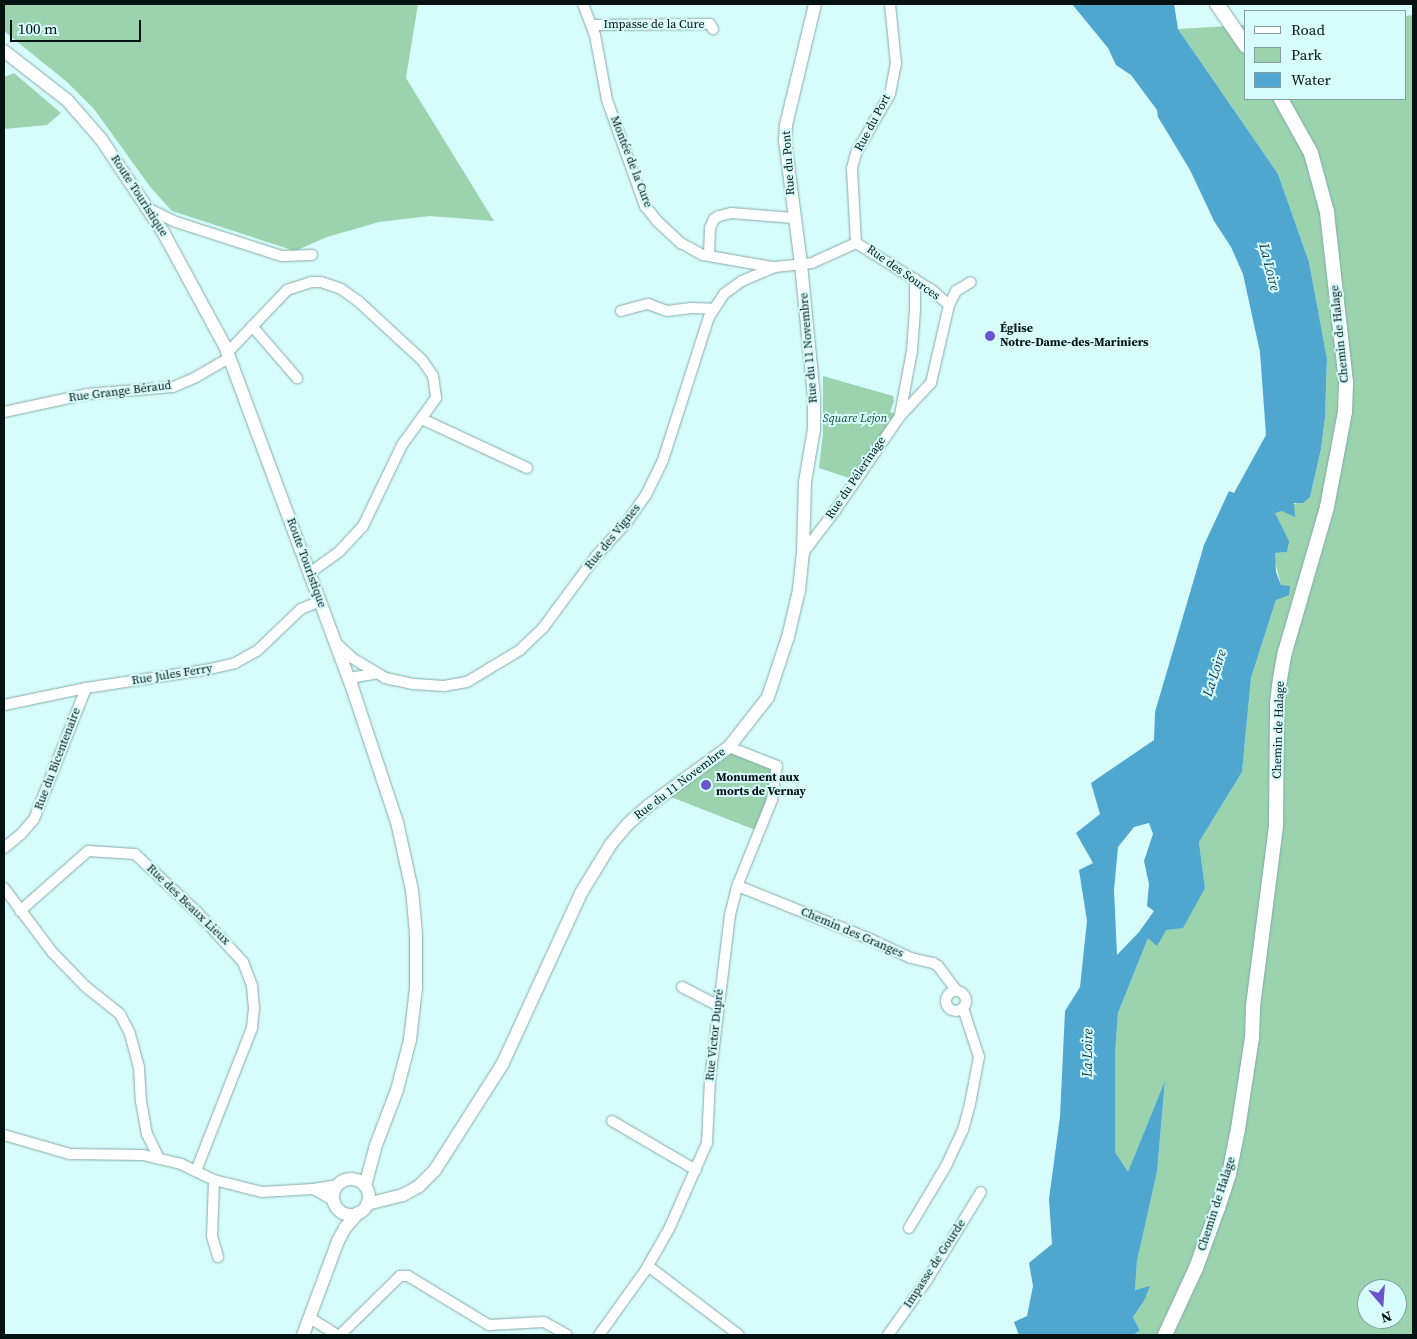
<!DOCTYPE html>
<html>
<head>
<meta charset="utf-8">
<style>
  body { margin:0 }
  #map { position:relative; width:1417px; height:1339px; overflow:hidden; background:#d6fcfb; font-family:"Source Serif 4",serif }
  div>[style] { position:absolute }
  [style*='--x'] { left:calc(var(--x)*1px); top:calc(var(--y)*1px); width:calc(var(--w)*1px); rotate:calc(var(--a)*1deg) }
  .green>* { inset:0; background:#9ad3ae }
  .water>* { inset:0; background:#4fa6cf }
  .roads { filter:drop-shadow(0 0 1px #86aaa9) drop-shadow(0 0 1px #86aaa9) }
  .minor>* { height:10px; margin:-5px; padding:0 5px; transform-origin:5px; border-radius:5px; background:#fff }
  .minor>.ring { margin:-5px; padding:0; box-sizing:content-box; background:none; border:10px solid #fff; border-radius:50% }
  .tertiary>* { height:12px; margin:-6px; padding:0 6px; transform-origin:6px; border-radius:6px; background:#fff }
  .tertiary>.ring { margin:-6px; padding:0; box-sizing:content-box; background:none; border:12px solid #fff; border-radius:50% }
  .secondary>* { height:14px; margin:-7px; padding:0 7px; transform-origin:7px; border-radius:7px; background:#fff }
  .dots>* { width:14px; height:14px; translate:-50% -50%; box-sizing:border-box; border:2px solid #d6fcfb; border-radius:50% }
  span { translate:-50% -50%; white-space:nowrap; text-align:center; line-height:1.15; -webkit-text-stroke:4px #d6fcfb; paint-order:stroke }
  .street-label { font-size:12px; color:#051212 }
  .poi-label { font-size:12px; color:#051212; font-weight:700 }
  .left { translate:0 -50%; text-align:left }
  .park-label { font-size:12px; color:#144e30; font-style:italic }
  .water-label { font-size:14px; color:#0d3546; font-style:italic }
  .frame { position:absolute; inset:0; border:5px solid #051212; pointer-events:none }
  .legend { position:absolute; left:1244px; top:10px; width:162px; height:90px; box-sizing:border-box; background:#d6fcfb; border:1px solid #829e9e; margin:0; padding:6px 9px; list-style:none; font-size:15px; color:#051212 }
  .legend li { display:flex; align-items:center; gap:10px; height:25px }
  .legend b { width:25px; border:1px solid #829e9e }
  .north { position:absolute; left:1357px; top:1279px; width:50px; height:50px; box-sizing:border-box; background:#d6fcfb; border:1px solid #829e9e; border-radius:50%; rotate:162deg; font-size:14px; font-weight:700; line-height:20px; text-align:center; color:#051212 }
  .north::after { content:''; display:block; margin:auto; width:18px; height:22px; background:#6b53cc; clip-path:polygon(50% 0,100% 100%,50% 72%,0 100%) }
  .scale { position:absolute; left:10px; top:20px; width:131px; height:22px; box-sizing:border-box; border:2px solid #051212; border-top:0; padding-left:6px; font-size:15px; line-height:18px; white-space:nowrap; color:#051212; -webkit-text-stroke:4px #d6fcfb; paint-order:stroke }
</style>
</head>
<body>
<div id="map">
  <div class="green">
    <div style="clip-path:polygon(4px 4px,418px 4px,406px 78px,494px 221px,430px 216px,379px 222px,327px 237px,295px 251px,172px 211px,151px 188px,94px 109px,67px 82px,4px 31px)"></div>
    <div style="clip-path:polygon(evenodd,1413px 15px,1413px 1335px,1132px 1335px,1140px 1331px,1133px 1317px,1144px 1301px,1149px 1287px,1135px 1290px,1137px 1261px,1157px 1172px,1165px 1083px,1128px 1173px,1115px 1152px,1115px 1056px,1118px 1013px,1148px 938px,1166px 930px,1205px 888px,1199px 842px,1242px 772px,1251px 678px,1281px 585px,1274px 557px,1275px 553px,1286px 552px,1275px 513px,1310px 497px,1321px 449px,1325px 417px,1327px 359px,1309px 262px,1278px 174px,1178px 29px,1246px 25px,1246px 99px,1406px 99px,1406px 16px,1413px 15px,1367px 1289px,1397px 1289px,1397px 1319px,1367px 1319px,1367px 1289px)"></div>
    <div style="clip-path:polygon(14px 73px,61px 113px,47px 125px,4px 129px,4px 77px)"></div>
    <div style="clip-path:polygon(823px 376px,893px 396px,894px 401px,890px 412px,895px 414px,852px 479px,819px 468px,823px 433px)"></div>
    <div style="clip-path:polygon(732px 753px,772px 769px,769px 798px,758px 831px,671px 797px)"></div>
  </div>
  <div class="water">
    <div style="clip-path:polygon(evenodd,1072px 4px,1174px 4px,1178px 29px,1278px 174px,1309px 262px,1327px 359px,1325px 417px,1321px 449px,1310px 497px,1303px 503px,1294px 503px,1295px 517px,1282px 511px,1275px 513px,1289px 541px,1287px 552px,1275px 553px,1276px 572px,1281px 585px,1290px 586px,1289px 595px,1276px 600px,1251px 678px,1242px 772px,1199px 842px,1205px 888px,1183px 928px,1166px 930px,1157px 946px,1148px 938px,1118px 1013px,1115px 1056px,1115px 1152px,1128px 1172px,1165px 1081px,1157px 1172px,1137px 1261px,1135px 1290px,1150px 1286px,1144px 1301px,1133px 1317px,1140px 1331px,1132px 1335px,1019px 1335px,1014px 1322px,1027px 1316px,1033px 1286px,1029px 1263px,1052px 1244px,1049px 1199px,1060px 1117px,1065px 1011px,1080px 987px,1087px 921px,1079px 870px,1093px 863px,1076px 833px,1100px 814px,1091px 783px,1154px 740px,1155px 712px,1204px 545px,1229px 491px,1234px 493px,1266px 435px,1260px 352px,1243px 274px,1231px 247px,1214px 221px,1190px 170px,1158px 117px,1157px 110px,1131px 75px,1116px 65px,1108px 48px,1072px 4px,1149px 823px,1153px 834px,1144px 861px,1149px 884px,1147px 906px,1154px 911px,1139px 932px,1117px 955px,1114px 890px,1118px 847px,1134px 827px,1149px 823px)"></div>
  </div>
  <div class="roads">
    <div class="minor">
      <div style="--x:583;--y:4;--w:33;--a:69"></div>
      <div style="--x:595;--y:35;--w:66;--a:79.5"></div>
      <div style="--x:607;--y:100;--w:113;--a:70.3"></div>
      <div style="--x:645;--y:206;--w:19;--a:51"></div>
      <div style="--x:657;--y:221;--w:33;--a:43"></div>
      <div style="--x:681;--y:243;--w:25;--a:29"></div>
      <div style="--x:703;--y:255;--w:70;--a:9.9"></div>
      <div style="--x:591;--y:25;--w:119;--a:-0.5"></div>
      <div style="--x:710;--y:24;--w:6;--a:59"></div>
      <div style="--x:147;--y:208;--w:32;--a:26"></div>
      <div style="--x:176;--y:222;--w:111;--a:17.8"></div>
      <div style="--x:282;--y:256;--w:30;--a:-2"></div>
      <div style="--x:856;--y:243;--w:75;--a:-93.1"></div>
      <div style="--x:852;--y:168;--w:16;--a:-75"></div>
      <div style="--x:856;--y:153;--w:68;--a:-60"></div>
      <div style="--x:890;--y:94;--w:31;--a:-79"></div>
      <div style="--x:896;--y:64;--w:60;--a:-95.7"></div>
      <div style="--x:709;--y:256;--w:28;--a:-88"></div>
      <div style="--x:710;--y:228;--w:10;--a:-66"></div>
      <div style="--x:714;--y:219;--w:6;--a:-31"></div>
      <div style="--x:719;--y:216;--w:12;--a:-14"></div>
      <div style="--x:731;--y:213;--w:63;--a:4.5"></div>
      <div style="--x:621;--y:311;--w:28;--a:-15"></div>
      <div style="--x:648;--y:304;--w:20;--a:20"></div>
      <div style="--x:667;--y:311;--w:23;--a:-7"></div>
      <div style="--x:690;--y:308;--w:24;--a:2"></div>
      <div style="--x:252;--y:326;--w:69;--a:49.1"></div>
      <div style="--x:228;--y:352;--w:86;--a:-46.4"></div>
      <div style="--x:287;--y:290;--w:25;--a:-18"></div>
      <div style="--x:311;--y:282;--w:10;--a:0"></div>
      <div style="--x:321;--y:282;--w:21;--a:19"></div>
      <div style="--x:341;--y:289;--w:21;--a:35"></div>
      <div style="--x:358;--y:301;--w:87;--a:42.7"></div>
      <div style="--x:422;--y:360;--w:19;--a:55"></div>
      <div style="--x:433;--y:376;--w:22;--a:82"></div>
      <div style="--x:436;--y:398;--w:58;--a:125.9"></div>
      <div style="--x:402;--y:445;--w:90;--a:115.7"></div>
      <div style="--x:363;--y:526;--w:34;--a:133"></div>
      <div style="--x:340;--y:551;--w:37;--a:144"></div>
      <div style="--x:4;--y:412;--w:85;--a:-12.2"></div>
      <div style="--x:87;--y:394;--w:86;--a:-4.7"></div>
      <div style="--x:173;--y:387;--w:25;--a:-23"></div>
      <div style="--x:196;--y:377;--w:39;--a:-30"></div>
      <div style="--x:900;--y:415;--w:65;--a:-79.4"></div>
      <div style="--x:912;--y:351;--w:41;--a:-85.8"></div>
      <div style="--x:915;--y:310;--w:31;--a:-90"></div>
      <div style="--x:422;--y:419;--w:116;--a:25"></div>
      <div style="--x:803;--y:553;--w:53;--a:-52.7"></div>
      <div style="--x:835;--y:511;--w:115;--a:-55.6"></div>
      <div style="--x:900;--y:416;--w:45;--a:-46.8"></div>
      <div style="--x:931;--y:383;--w:80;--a:-77"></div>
      <div style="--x:949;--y:305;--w:16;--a:-63"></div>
      <div style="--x:956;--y:291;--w:17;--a:-31"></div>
      <div style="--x:336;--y:643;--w:22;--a:43"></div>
      <div style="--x:352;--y:658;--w:39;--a:31"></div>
      <div style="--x:385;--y:678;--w:30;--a:12"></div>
      <div style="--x:414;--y:684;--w:30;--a:4"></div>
      <div style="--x:444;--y:686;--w:23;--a:-10"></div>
      <div style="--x:467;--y:682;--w:62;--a:-31.1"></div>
      <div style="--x:520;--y:650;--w:32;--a:-44"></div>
      <div style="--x:543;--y:628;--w:89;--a:-53.6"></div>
      <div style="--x:596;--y:556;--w:46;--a:-47.6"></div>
      <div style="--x:627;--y:522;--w:33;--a:-55"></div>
      <div style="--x:646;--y:495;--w:39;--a:-64"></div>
      <div style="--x:663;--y:460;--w:150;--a:-72.2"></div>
      <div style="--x:709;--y:317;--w:27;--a:-57"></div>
      <div style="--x:724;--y:294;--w:22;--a:-36"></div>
      <div style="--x:742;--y:281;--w:36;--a:-23"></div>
      <div style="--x:775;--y:267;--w:37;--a:-6"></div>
      <div style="--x:812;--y:263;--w:48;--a:-24.4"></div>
      <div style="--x:856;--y:243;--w:91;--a:31.9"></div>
      <div style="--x:933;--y:291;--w:21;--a:41"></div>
      <div style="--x:351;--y:684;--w:8;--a:-60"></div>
      <div style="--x:355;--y:677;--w:20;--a:-9"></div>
      <div style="--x:4;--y:705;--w:84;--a:-11.7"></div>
      <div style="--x:86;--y:688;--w:125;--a:-8.7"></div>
      <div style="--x:210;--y:669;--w:26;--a:-13"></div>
      <div style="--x:235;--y:663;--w:25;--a:-29"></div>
      <div style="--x:257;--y:651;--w:61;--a:-43.7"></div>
      <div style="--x:301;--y:609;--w:21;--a:-23"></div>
      <div style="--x:4;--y:848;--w:22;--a:-39"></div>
      <div style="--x:21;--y:834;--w:20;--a:-49"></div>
      <div style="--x:34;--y:819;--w:141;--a:-68.3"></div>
      <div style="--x:738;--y:886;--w:144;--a:21.9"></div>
      <div style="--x:872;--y:940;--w:43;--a:24.8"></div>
      <div style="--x:911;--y:958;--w:23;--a:13"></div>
      <div style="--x:933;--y:963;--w:6;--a:31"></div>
      <div style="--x:938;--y:966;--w:30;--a:53"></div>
      <div style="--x:4;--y:888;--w:81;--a:53"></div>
      <div style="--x:53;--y:953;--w:47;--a:45.9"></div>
      <div style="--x:86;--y:987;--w:43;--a:38.5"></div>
      <div style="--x:120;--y:1014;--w:22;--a:63"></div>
      <div style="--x:130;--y:1034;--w:34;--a:75"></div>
      <div style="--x:139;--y:1067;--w:34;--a:87"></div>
      <div style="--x:141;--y:1101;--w:34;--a:80"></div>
      <div style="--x:147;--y:1134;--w:28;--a:64"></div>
      <div style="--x:20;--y:911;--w:91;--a:-41.4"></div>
      <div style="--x:88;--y:851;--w:47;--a:3.7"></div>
      <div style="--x:135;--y:854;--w:85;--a:43.1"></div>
      <div style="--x:197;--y:912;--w:68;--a:47.4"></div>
      <div style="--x:243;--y:962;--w:26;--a:69"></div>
      <div style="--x:252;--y:986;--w:22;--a:85"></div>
      <div style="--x:254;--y:1008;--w:20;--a:96"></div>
      <div style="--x:252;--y:1028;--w:154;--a:111.4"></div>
      <div style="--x:682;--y:987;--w:42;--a:27.2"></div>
      <div class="ring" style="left:946px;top:991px;width:10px;height:10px"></div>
      <div style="--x:612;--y:1121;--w:97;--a:30.3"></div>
      <div style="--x:4;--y:1135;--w:69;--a:16.1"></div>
      <div style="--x:70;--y:1154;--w:73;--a:0.8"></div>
      <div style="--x:143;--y:1155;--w:39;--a:13"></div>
      <div style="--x:181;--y:1164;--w:37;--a:26"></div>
      <div style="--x:214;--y:1180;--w:49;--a:14"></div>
      <div style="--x:262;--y:1192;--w:51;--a:-3.4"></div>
      <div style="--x:313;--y:1189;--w:26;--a:-9"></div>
      <div style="--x:214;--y:1180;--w:56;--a:92"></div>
      <div style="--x:212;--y:1236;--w:22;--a:74"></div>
      <div style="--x:313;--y:1189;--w:23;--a:29"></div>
      <div style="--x:909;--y:1228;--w:72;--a:-59.2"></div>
      <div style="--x:946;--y:1166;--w:40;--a:-65"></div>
      <div style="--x:963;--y:1130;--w:27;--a:-75"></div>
      <div style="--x:970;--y:1104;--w:48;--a:-79.2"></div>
      <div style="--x:979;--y:1057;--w:52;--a:-108.1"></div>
      <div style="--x:648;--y:1266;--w:114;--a:37.2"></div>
      <div style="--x:310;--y:1318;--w:32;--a:32"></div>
      <div style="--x:340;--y:1335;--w:84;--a:-44.5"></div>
      <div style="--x:400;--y:1276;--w:8;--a:0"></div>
      <div style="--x:408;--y:1276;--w:95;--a:31.2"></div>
      <div style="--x:489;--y:1325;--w:55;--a:-3.1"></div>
      <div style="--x:544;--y:1322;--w:26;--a:29"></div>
      <div style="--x:599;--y:1335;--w:79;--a:-54.3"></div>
      <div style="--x:645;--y:1271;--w:48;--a:-60.3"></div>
      <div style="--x:669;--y:1229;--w:94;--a:-66.2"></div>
      <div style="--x:707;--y:1143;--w:63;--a:-87.3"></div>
      <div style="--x:710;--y:1080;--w:166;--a:-83.1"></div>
      <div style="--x:730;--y:915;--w:32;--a:-76"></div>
      <div style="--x:738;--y:884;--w:91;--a:-68"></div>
      <div style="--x:772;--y:800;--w:34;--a:-82"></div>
      <div style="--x:777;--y:766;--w:52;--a:-158.4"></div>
      <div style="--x:888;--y:1335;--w:67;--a:-54.7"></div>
      <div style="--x:927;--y:1280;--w:103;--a:-58.5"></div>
    </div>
    <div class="tertiary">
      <div style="--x:4;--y:51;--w:80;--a:37.9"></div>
      <div style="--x:67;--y:100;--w:52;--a:48.9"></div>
      <div style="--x:101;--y:139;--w:112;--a:56.3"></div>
      <div style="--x:163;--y:232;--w:130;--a:61.5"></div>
      <div style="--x:225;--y:346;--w:361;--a:69.6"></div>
      <div style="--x:351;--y:684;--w:145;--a:71.6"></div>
      <div style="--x:397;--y:822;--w:70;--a:77.6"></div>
      <div style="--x:412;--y:890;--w:44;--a:84.8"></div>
      <div style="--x:416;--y:934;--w:54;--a:90"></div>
      <div style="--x:416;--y:988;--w:52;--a:96.6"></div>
      <div style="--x:410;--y:1040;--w:52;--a:104.6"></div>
      <div style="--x:397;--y:1090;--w:59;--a:110.9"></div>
      <div style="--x:376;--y:1145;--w:42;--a:105"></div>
      <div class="ring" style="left:333px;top:1179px;width:24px;height:24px"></div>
      <div style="--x:367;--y:1204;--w:37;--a:-14"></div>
      <div style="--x:403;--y:1195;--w:18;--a:-29"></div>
      <div style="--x:419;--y:1186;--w:23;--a:-45"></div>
      <div style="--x:435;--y:1170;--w:125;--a:-57.5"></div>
      <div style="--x:502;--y:1065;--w:189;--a:-65.3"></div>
      <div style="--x:581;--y:893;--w:57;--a:-58.5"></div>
      <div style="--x:611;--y:844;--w:26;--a:-50"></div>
      <div style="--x:628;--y:824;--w:27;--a:-42"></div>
      <div style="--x:648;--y:806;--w:100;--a:-36.1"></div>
      <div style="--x:729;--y:747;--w:63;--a:-52"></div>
      <div style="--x:768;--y:697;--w:63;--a:-71.6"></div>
      <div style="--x:788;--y:637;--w:48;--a:-76.8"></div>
      <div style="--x:799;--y:590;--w:37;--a:-84"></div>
      <div style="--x:803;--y:553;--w:71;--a:-88.4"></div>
      <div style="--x:805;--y:482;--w:54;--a:-80.4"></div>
      <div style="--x:814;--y:429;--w:32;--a:-90"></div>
      <div style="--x:814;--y:397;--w:134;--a:-95.6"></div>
      <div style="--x:801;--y:264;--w:125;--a:-97.4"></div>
      <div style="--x:785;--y:140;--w:15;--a:-86"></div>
      <div style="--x:786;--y:125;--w:124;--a:-76.5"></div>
      <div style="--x:303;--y:1335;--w:100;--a:-69.6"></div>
      <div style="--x:338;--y:1241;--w:15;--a:-62"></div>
      <div style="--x:345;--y:1228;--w:20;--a:-49"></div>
    </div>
    <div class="secondary">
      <div style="--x:1217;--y:4;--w:51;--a:55.4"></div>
      <div style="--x:1165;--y:1335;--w:74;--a:-65.2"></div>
      <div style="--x:1196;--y:1268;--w:64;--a:-69.9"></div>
      <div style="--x:1218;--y:1208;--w:36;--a:-72"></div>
      <div style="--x:1229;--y:1174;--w:46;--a:-78.7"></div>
      <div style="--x:1238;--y:1129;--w:92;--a:-81.3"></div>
      <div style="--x:1252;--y:1038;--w:32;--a:-88"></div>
      <div style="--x:1253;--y:1006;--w:181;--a:-82.7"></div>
      <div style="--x:1276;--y:826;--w:123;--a:-89.5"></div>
      <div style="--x:1277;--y:703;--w:24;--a:-83"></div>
      <div style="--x:1280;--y:679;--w:27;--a:-80"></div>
      <div style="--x:1285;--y:652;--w:151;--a:-73.8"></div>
      <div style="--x:1327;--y:507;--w:97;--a:-79.3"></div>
      <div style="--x:1345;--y:412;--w:30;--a:-88"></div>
      <div style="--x:1346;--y:382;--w:171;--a:-96.4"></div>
      <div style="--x:1327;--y:212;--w:61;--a:-105.2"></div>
      <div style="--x:1311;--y:153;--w:62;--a:-119.1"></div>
    </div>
  </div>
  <div class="dots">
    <div style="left:990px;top:336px;background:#6b53cc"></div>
    <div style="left:706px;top:785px;background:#6b53cc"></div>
  </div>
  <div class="street-label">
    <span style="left:654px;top:25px">Impasse de la Cure</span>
    <span style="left:873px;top:123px;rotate:-62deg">Rue du Port</span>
    <span style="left:631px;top:162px;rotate:69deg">Montée de la Cure</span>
    <span style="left:789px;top:163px;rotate:-94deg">Rue du Pont</span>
    <span style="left:139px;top:196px;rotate:57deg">Route Touristique</span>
    <span style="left:903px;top:273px;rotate:35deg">Rue des Sources</span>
    <span style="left:1340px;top:334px;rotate:-96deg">Chemin de Halage</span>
    <span style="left:809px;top:348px;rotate:-95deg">Rue du 11 Novembre</span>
    <span style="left:120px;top:392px;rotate:-7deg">Rue Grange Béraud</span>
    <span style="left:856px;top:478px;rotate:-56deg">Rue du Pélerinage</span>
    <span style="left:613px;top:537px;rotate:-51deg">Rue des Vignes</span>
    <span style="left:306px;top:563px;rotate:70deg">Route Touristique</span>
    <span style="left:172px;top:675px;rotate:-9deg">Rue Jules Ferry</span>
    <span style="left:1279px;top:730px;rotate:-88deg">Chemin de Halage</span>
    <span style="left:58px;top:759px;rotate:-69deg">Rue du Bicentenaire</span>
    <span style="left:680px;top:784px;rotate:-37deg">Rue du 11 Novembre</span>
    <span style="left:188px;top:905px;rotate:44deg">Rue des Beaux Lieux</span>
    <span style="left:852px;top:933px;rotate:23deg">Chemin des Granges</span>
    <span style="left:715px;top:1035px;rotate:-84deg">Rue Victor Dupré</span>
    <span style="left:1217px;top:1204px;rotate:-72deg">Chemin de Halage</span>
    <span style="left:935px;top:1264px;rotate:-57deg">Impasse de Gourde</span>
  </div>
  <div class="poi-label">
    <span class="left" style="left:1000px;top:336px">Église<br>Notre-Dame-des-Mariniers</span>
    <span class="left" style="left:716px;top:785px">Monument aux<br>morts de Vernay</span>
  </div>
  <div class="park-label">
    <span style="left:855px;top:419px">Square Lejon</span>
  </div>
  <div class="water-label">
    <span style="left:1270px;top:267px;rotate:76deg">La Loire</span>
    <span style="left:1214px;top:673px;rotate:-72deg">La Loire</span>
    <span style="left:1087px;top:1053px;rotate:-89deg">La Loire</span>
  </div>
  <div class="frame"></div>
  <ul class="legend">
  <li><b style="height:6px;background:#fff"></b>Road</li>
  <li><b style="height:14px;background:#9ad3ae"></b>Park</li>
  <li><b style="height:14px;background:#4fa6cf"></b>Water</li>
  </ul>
  <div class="north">N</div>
  <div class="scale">100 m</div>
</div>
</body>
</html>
